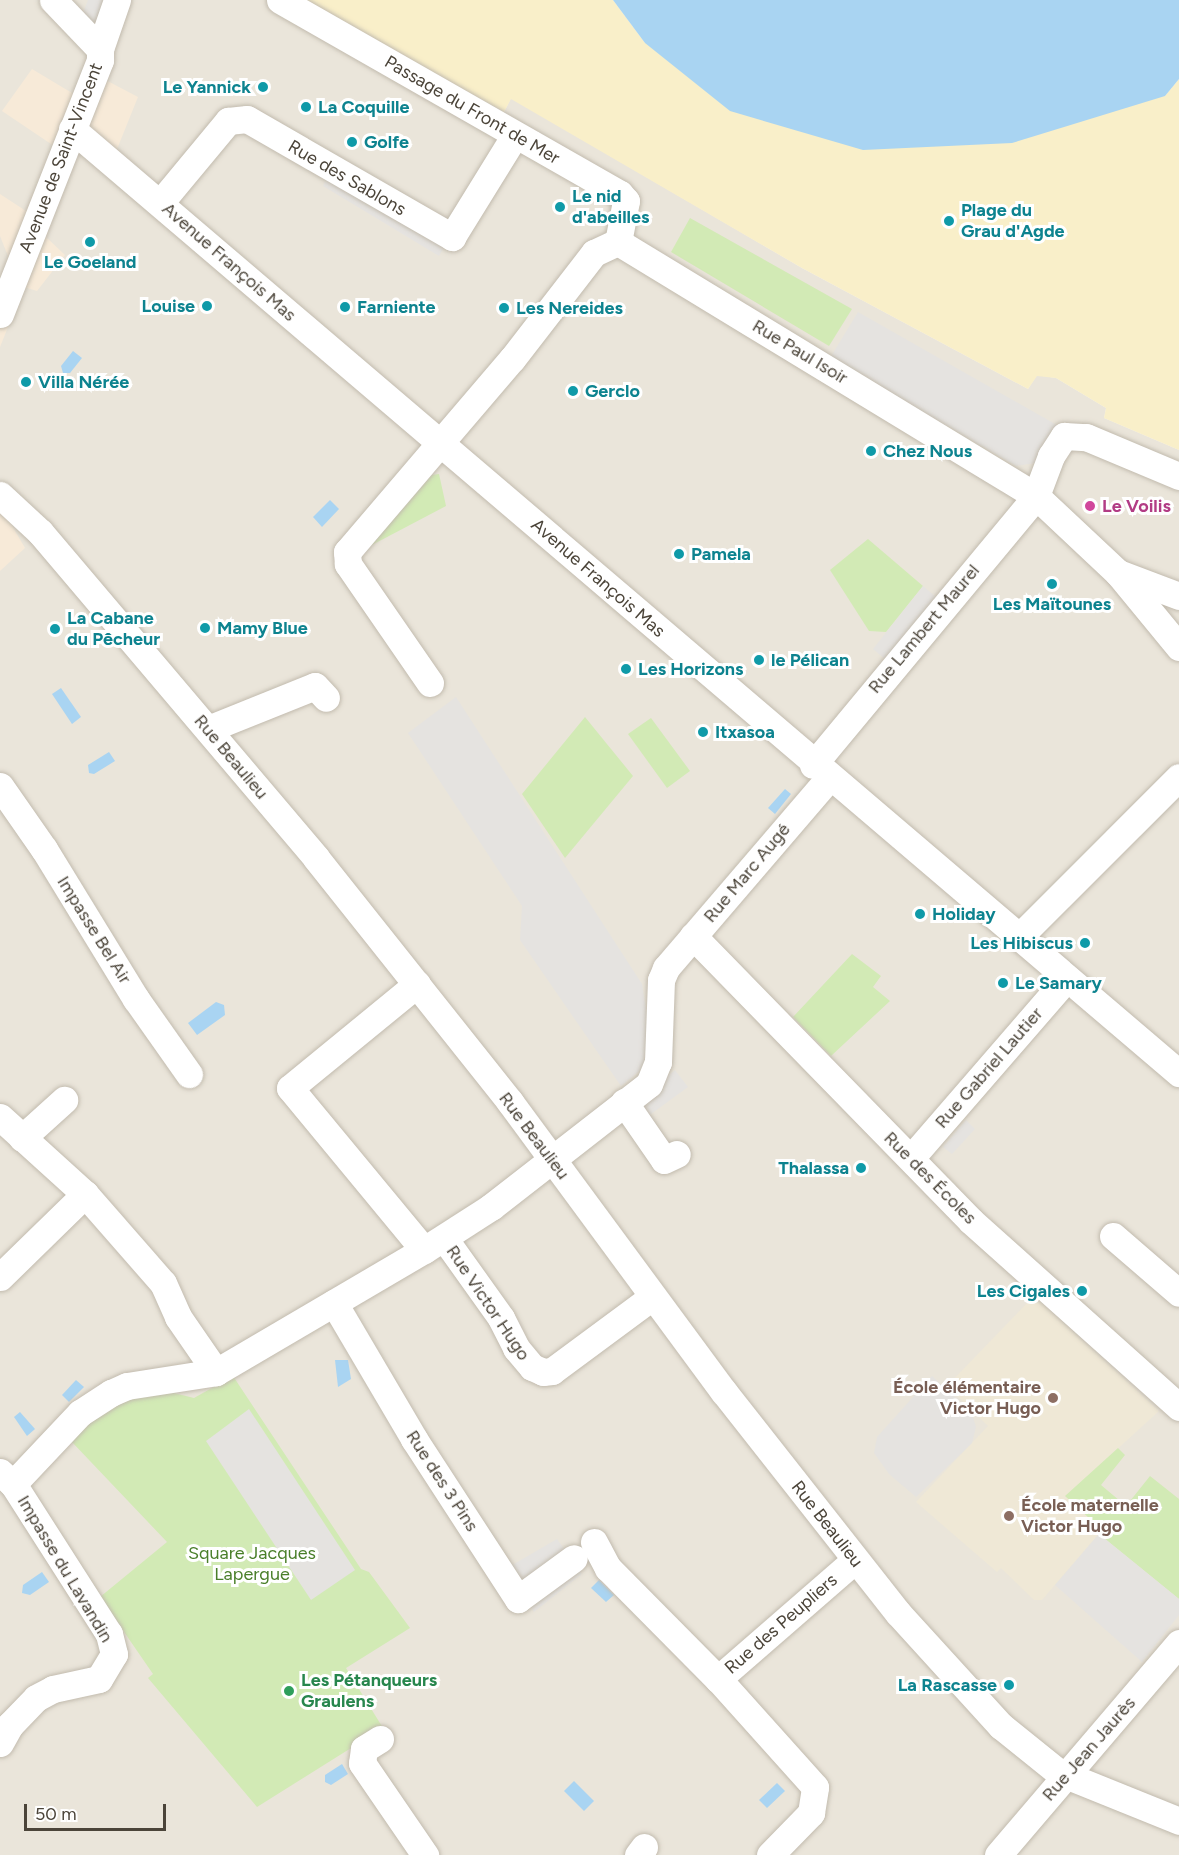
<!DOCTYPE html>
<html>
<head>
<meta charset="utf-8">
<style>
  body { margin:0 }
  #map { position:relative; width:1179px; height:1855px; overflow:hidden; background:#f6f3ec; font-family:Figtree,sans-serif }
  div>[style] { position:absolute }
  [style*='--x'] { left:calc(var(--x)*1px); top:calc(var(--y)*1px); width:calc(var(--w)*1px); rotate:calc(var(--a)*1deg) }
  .residential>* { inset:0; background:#eae5da }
  .commercial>* { inset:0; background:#f7ead8 }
  .education>* { inset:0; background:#efe8d6 }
  .green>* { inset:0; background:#d2eab5 }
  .sand>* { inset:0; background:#f9efc9 }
  .parking>* { inset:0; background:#e5e3e0 }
  .water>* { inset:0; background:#a9d4f2 }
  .roads { filter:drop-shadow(0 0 2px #c2bbae) drop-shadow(0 0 2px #c2bbae) }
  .minor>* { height:27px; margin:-13.5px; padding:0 13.5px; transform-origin:13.5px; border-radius:13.5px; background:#fff }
  .dots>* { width:16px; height:16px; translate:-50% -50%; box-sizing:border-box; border:3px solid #fff; border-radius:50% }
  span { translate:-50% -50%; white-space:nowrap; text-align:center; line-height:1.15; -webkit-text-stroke:6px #fff; paint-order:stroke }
  .culture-label { font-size:18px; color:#0d838f; font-weight:700 }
  .right { translate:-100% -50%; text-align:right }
  .left { translate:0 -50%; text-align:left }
  .street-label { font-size:18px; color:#4b4439 }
  .hotel-label { font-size:18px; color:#b23c85; font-weight:700 }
  .education-label { font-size:18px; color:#785e54; font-weight:700 }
  .park-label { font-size:18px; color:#4a7f2a }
  .leisure-label { font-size:18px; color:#27864d; font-weight:700 }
  .scale { position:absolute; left:24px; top:1804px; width:142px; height:27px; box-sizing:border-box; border:3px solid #4b4439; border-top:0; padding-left:8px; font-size:18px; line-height:21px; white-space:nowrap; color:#4b4439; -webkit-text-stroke:4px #fff; paint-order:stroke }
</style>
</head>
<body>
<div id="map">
  <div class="residential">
    <div style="clip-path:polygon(0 0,305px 0,504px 112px,511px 98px,802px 268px,1028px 389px,1037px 375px,1056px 378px,1106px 408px,1104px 418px,1179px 450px,1179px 1855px,0 1855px)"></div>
  </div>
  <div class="commercial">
    <div style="clip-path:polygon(32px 69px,87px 102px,98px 76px,138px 97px,109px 169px,79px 149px,46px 237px,65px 255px,37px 291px,24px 287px,0 347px,0 294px,12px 266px,0 236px,0 194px,26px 211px,54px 146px,2px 111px)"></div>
    <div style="clip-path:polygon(0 505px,25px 548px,0 571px)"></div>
  </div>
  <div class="education">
    <div style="clip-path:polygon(1034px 1296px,1159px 1411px,1066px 1496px,1102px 1530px,1042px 1600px,1034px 1600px,1001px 1568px,997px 1572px,916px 1502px,988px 1426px,947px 1386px)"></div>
  </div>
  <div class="green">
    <div style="clip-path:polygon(690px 218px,852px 309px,829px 346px,671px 252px)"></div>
    <div style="clip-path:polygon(439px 474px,446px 506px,370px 546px,432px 475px)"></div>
    <div style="clip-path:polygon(868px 539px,923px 586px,886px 632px,869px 631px,830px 570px)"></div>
    <div style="clip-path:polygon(585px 717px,633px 776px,565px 858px,522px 794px)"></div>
    <div style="clip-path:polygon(651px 718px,690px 771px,667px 788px,628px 734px)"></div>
    <div style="clip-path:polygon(852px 954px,881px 976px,873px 987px,890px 1001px,831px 1056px,793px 1017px)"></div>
    <div style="clip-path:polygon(233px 1376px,361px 1569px,369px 1572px,410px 1628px,346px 1668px,383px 1728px,257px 1807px,148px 1678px,153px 1674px,100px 1597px,167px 1542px,71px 1441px,102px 1410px,133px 1397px,170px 1392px,194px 1398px)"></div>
    <div style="clip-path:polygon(1118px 1448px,1125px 1455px,1101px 1485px,1126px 1506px,1150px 1476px,1179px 1499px,1179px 1599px,1099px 1534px,1102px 1530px,1065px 1496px)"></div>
  </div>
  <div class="sand">
    <div style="clip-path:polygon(305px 0,613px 0,645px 43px,1165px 96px,1179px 79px,1179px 450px,1104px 418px,1106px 408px,1056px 378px,1037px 376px,1028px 389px,802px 268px,511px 99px,504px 112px)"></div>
  </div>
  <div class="parking">
    <div style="clip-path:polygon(88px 0,108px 0,98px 25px,81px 18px)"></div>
    <div style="clip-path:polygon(328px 175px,447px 242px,439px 256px,323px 186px)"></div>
    <div style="clip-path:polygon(858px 312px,1062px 428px,1035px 463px,1016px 466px,830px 358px)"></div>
    <div style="clip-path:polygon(923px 586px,936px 597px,885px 659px,873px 649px)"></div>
    <div style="clip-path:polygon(456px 697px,642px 984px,649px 1026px,643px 1068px,621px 1086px,520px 940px,522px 906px,408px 733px)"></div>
    <div style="clip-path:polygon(675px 1070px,688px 1087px,647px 1117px,634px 1103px)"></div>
    <div style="clip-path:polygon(966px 1120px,975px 1129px,952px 1154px,943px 1147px)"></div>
    <div style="clip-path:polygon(932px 1376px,972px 1414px,976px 1427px,972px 1443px,916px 1497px,889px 1474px,874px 1453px,877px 1437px)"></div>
    <div style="clip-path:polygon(249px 1409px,355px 1570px,311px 1600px,206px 1441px)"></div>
    <div style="clip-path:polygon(1099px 1534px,1179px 1599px,1179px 1615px,1142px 1662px,1055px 1585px)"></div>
    <div style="clip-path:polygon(557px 1539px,582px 1574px,534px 1612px,507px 1568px)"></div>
  </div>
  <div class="water">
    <div style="clip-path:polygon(613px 0,1179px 0,1179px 79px,1165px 96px,1012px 143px,863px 150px,730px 111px,645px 43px)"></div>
    <div style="clip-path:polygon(73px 351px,82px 358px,70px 373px,63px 373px,61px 366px)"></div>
    <div style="clip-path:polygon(330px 500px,339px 509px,322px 527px,313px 517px)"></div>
    <div style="clip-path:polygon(61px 688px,81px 717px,72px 724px,52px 694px)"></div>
    <div style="clip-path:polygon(109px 752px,115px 761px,94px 774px,89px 773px,88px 765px)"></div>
    <div style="clip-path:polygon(785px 789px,791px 794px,775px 814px,768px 808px)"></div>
    <div style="clip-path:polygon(216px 1002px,224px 1005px,225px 1015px,197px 1035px,188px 1023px)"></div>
    <div style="clip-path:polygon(335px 1360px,348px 1360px,351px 1379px,338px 1387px)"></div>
    <div style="clip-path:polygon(76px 1380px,84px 1387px,69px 1402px,62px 1395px)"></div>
    <div style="clip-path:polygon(20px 1412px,35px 1429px,27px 1436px,14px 1417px)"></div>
    <div style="clip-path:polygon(42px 1572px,49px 1582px,30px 1595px,22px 1593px,23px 1585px)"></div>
    <div style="clip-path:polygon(599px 1580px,614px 1595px,606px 1602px,591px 1588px)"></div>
    <div style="clip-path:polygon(342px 1764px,348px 1774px,331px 1785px,325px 1782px,325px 1775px)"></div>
    <div style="clip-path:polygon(574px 1781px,594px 1801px,584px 1811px,564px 1791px)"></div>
    <div style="clip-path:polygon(777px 1783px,785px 1791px,767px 1808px,759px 1800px)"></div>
  </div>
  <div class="roads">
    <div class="minor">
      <div style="--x:53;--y:0;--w:68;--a:46.2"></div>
      <div style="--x:280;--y:0;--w:391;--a:29.7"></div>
      <div style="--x:620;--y:194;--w:9;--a:49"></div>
      <div style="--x:626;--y:201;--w:42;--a:101"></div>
      <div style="--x:72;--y:129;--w:1455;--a:40.46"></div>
      <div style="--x:160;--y:203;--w:107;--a:-50.3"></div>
      <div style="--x:228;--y:121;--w:19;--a:-6"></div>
      <div style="--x:247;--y:119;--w:237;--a:29.9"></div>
      <div style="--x:452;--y:237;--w:120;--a:-58.3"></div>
      <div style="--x:0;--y:314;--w:273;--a:-68.5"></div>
      <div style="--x:100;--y:60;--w:11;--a:-90"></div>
      <div style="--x:100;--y:49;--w:52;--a:-70.9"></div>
      <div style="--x:0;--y:495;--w:54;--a:42.8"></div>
      <div style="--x:40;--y:532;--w:427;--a:49.7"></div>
      <div style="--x:316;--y:858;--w:312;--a:51.5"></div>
      <div style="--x:510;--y:1102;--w:360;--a:53.6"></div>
      <div style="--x:724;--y:1392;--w:281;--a:51.8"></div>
      <div style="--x:898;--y:1613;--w:153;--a:47.7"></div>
      <div style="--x:1001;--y:1726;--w:73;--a:38.9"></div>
      <div style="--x:1058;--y:1772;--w:131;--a:22"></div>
      <div style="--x:1118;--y:573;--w:65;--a:20.7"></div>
      <div style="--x:430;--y:683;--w:145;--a:-124.6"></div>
      <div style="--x:348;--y:564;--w:12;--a:-95"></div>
      <div style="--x:347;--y:552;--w:254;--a:-49.5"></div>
      <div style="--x:512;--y:359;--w:134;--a:-52.3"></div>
      <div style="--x:594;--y:253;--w:26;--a:-25"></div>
      <div style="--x:618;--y:242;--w:489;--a:31.3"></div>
      <div style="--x:1036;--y:496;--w:112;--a:43.2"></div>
      <div style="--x:1118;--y:573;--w:96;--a:50.5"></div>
      <div style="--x:208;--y:729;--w:115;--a:-21.9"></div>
      <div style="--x:315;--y:686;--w:16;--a:47"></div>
      <div style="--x:813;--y:765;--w:349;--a:-50.3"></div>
      <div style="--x:1036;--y:496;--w:43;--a:-69.4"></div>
      <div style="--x:1051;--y:456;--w:24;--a:-57"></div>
      <div style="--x:1064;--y:436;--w:22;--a:3"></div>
      <div style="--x:1086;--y:437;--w:101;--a:22.8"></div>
      <div style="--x:0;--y:786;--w:77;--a:55.1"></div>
      <div style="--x:44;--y:849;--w:176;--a:58.5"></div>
      <div style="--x:136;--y:999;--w:92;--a:54.8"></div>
      <div style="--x:693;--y:936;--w:398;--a:45.7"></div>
      <div style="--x:971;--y:1221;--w:279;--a:41.8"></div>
      <div style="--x:1019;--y:937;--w:226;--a:-45"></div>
      <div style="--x:417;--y:984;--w:164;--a:140.7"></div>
      <div style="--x:290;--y:1088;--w:210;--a:50.4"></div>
      <div style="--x:624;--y:1102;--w:70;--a:55.4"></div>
      <div style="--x:664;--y:1160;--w:14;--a:-25"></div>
      <div style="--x:0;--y:1117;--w:115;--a:42.2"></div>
      <div style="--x:85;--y:1194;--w:118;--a:48.8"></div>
      <div style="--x:163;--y:1283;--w:37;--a:66"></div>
      <div style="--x:178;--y:1317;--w:67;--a:55.4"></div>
      <div style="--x:22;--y:1138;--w:57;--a:-42.1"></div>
      <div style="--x:911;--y:1158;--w:238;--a:-49.1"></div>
      <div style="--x:1113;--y:1236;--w:87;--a:40.8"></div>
      <div style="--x:444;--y:1238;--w:98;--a:54.5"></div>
      <div style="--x:501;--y:1318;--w:34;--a:63"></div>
      <div style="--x:516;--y:1348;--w:25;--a:50"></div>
      <div style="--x:532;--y:1367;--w:12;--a:24"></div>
      <div style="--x:543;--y:1372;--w:9;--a:-6"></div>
      <div style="--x:552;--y:1371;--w:124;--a:-36.5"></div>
      <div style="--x:0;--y:1277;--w:119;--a:-44.3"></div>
      <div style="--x:334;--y:1303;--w:158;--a:59.5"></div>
      <div style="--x:414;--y:1439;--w:191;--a:57"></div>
      <div style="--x:518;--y:1599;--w:69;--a:-36.2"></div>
      <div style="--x:0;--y:1472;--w:18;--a:43"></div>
      <div style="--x:13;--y:1484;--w:98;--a:-46.7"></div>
      <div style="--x:80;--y:1413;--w:37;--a:-33"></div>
      <div style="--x:111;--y:1393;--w:17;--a:-24"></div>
      <div style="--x:127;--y:1386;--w:90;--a:-8.9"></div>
      <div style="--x:216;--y:1372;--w:241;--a:-30.4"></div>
      <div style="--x:424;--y:1250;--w:80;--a:-32.7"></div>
      <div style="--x:491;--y:1207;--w:200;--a:-37.9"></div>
      <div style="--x:649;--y:1084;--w:24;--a:-68"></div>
      <div style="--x:658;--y:1062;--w:82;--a:-87.9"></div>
      <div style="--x:661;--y:980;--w:13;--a:-67"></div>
      <div style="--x:666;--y:968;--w:250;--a:-49.4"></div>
      <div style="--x:594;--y:1542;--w:30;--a:62"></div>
      <div style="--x:608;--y:1568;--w:156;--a:45.3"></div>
      <div style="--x:380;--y:1739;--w:19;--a:148"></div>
      <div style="--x:364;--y:1749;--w:14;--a:98"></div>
      <div style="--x:362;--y:1763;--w:112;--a:55.6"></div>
      <div style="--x:0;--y:1743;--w:21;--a:-61"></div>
      <div style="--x:10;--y:1725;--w:37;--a:-46"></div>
      <div style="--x:36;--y:1698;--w:19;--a:-28"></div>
      <div style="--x:53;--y:1689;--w:47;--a:-12.3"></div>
      <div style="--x:99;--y:1679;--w:29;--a:-59"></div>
      <div style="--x:114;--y:1654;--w:21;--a:-104"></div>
      <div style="--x:109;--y:1634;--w:178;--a:-122.6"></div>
      <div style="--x:638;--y:1855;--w:10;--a:-53"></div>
      <div style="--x:770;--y:1855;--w:59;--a:-45.7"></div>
      <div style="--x:811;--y:1813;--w:26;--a:-81"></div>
      <div style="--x:815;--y:1787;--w:145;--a:-131.9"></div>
      <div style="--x:718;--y:1679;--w:181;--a:-41"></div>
      <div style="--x:998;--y:1855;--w:279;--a:-49.5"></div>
    </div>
  </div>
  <div class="dots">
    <div style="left:263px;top:87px;background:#0f9aa8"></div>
    <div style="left:306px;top:107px;background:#0f9aa8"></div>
    <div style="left:352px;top:142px;background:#0f9aa8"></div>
    <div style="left:560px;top:207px;background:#0f9aa8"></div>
    <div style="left:949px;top:221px;background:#0f9aa8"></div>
    <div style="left:90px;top:242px;background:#0f9aa8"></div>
    <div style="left:207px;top:306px;background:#0f9aa8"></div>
    <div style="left:345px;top:307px;background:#0f9aa8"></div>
    <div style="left:504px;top:308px;background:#0f9aa8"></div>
    <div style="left:26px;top:382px;background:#0f9aa8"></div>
    <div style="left:573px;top:391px;background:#0f9aa8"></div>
    <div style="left:871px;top:451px;background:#0f9aa8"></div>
    <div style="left:1090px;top:506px;background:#d1479c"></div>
    <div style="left:679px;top:554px;background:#0f9aa8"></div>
    <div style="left:1052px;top:584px;background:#0f9aa8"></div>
    <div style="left:205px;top:628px;background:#0f9aa8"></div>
    <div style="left:55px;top:629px;background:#0f9aa8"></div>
    <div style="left:759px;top:660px;background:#0f9aa8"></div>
    <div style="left:626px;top:669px;background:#0f9aa8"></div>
    <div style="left:703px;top:732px;background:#0f9aa8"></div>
    <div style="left:920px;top:914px;background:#0f9aa8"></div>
    <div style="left:1085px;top:943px;background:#0f9aa8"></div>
    <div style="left:1003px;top:983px;background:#0f9aa8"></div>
    <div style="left:861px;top:1168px;background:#0f9aa8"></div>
    <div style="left:1082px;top:1291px;background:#0f9aa8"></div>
    <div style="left:1053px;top:1398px;background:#8d6e63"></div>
    <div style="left:1009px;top:1516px;background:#8d6e63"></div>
    <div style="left:1009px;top:1685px;background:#0f9aa8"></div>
    <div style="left:289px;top:1691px;background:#2e9e5b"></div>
  </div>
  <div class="culture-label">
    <span class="right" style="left:251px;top:87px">Le Yannick</span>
    <span class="left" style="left:318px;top:107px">La Coquille</span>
    <span class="left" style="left:364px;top:142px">Golfe</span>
    <span class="left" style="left:572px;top:207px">Le nid<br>d'abeilles</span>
    <span class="left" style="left:961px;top:221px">Plage du<br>Grau d'Agde</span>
    <span style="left:90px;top:262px">Le Goeland</span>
    <span class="right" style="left:195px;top:306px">Louise</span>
    <span class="left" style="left:357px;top:307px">Farniente</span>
    <span class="left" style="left:516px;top:308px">Les Nereides</span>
    <span class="left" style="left:38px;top:382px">Villa Nérée</span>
    <span class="left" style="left:585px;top:391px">Gerclo</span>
    <span class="left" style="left:883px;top:451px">Chez Nous</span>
    <span class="left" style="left:691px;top:554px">Pamela</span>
    <span style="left:1052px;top:604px">Les Maïtounes</span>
    <span class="left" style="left:67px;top:629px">La Cabane<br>du Pêcheur</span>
    <span class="left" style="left:217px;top:628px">Mamy Blue</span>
    <span class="left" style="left:771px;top:660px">le Pélican</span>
    <span class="left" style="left:638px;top:669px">Les Horizons</span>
    <span class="left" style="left:715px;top:732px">Itxasoa</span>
    <span class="left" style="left:932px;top:914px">Holiday</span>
    <span class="right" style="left:1073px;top:943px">Les Hibiscus</span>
    <span class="left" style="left:1015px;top:983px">Le Samary</span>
    <span class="right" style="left:849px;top:1168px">Thalassa</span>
    <span class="right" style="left:1070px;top:1291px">Les Cigales</span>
    <span class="right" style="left:997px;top:1685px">La Rascasse</span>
  </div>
  <div class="street-label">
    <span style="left:472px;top:110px;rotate:30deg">Passage du Front de Mer</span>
    <span style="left:61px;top:158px;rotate:-69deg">Avenue de Saint-Vincent</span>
    <span style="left:347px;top:178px;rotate:30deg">Rue des Sablons</span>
    <span style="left:229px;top:262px;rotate:41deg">Avenue François Mas</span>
    <span style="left:800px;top:352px;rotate:31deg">Rue Paul Isoir</span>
    <span style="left:598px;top:578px;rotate:41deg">Avenue François Mas</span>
    <span style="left:924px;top:629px;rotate:-50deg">Rue Lambert Maurel</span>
    <span style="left:231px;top:757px;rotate:50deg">Rue Beaulieu</span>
    <span style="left:747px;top:873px;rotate:-50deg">Rue Marc Augé</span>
    <span style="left:94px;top:930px;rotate:58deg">Impasse Bel Air</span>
    <span style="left:989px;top:1068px;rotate:-49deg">Rue Gabriel Lautier</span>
    <span style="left:534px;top:1136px;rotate:53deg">Rue Beaulieu</span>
    <span style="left:930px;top:1178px;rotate:45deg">Rue des Écoles</span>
    <span style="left:488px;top:1303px;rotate:56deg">Rue Victor Hugo</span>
    <span style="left:442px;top:1481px;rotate:57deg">Rue des 3 Pins</span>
    <span style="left:827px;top:1524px;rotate:52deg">Rue Beaulieu</span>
    <span style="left:65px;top:1569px;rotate:59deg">Impasse du Lavandin</span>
    <span style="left:781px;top:1624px;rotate:-41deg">Rue des Peupliers</span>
    <span style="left:1089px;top:1749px;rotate:-49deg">Rue Jean Jaurès</span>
  </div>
  <div class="hotel-label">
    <span class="left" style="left:1102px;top:506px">Le Voilis</span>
  </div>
  <div class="education-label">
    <span class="right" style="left:1041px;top:1398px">École élémentaire<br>Victor Hugo</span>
    <span class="left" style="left:1021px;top:1516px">École maternelle<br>Victor Hugo</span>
  </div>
  <div class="park-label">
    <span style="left:252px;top:1564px">Square Jacques<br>Lapergue</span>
  </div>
  <div class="leisure-label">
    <span class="left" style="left:301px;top:1691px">Les Pétanqueurs<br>Graulens</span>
  </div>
  <div class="scale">50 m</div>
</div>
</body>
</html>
